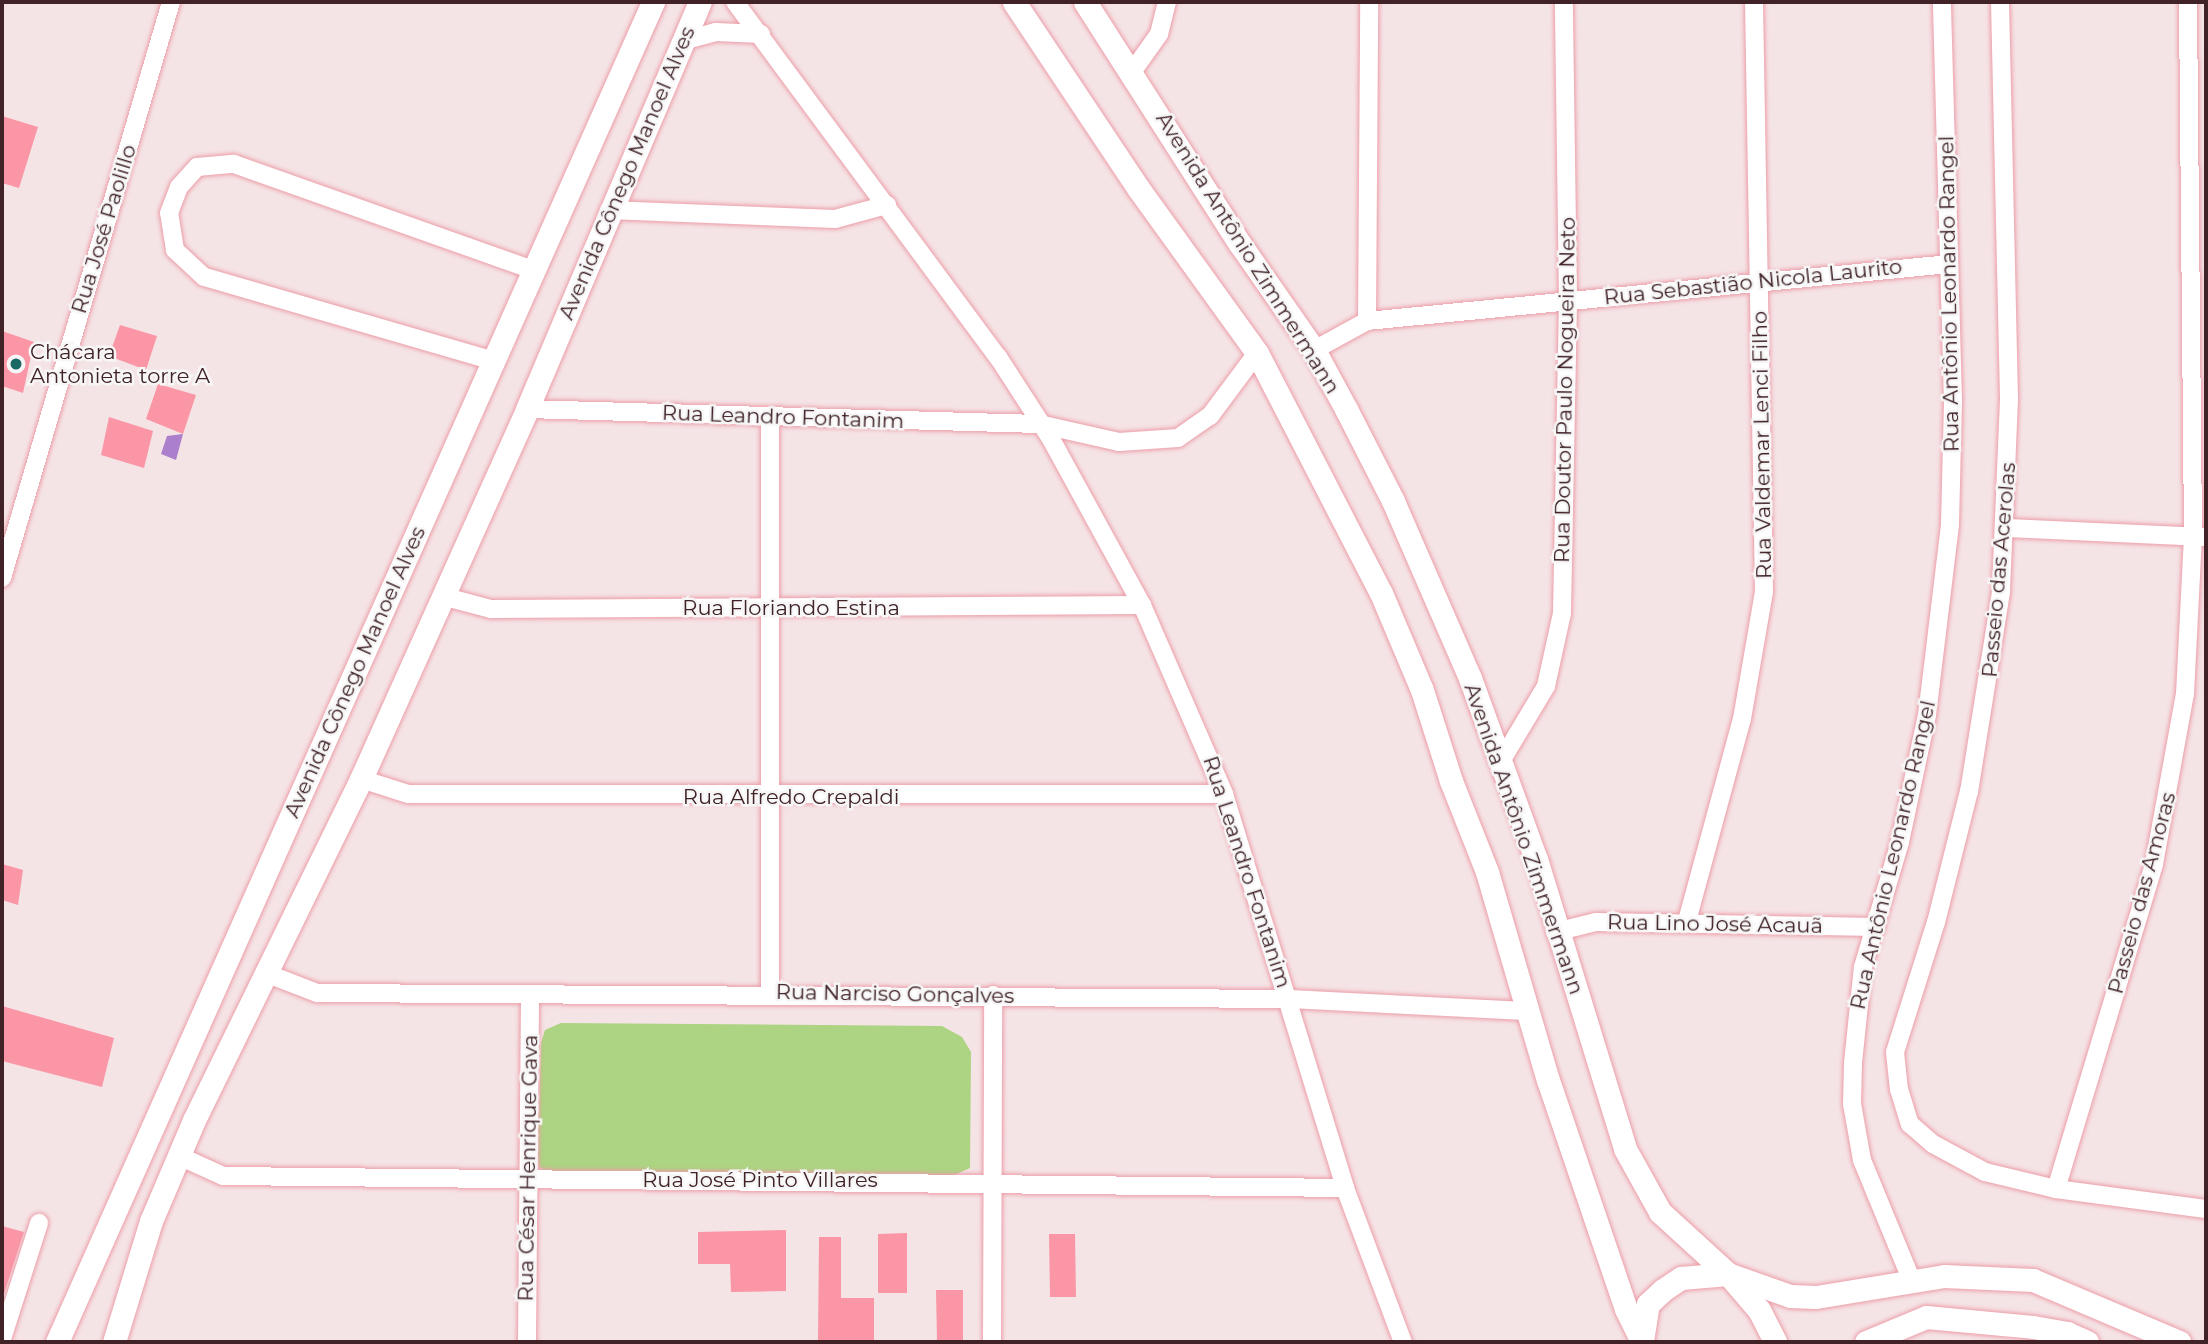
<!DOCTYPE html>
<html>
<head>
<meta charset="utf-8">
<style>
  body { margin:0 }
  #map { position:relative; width:2208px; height:1344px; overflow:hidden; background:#f5e4e6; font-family:Montserrat,sans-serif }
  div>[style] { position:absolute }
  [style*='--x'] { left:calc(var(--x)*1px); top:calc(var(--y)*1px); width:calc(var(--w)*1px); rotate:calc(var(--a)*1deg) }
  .green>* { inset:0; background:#acd482 }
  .water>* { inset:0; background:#ac7fcc }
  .building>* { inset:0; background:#fa96a6 }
  .roads { filter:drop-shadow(0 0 2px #ec9ea9) drop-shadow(0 0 2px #ec9ea9) }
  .minor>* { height:18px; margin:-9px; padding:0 9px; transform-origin:9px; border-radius:9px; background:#fff }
  .tertiary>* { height:23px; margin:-11.5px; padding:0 11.5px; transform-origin:11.5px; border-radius:11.5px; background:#fff }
  .dots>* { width:19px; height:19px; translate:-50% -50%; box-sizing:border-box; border:4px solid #f6f6f6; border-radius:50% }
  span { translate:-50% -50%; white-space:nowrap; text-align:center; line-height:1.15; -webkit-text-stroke:5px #f6f6f6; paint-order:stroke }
  .street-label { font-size:21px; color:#402227 }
  .poi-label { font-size:21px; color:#402227 }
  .left { translate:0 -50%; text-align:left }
  .frame { position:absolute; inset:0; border:4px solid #402227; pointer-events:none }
</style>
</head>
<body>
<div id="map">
  <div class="green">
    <div style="clip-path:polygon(561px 1023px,942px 1026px,962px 1037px,971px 1052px,970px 1168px,950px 1177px,547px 1172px,539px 1167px,538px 1155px,541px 1043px,545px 1030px)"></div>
  </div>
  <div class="water">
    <div style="clip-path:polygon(183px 434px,176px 460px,161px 454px,167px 436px)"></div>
  </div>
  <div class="building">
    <div style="clip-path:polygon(2px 116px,38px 127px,19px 188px,2px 183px)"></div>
    <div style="clip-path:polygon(120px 325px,157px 336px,146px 370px,109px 356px)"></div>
    <div style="clip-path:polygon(2px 331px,34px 342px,23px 393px,2px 386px)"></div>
    <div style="clip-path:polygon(158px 384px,196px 395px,183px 434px,146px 419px)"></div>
    <div style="clip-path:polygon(109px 417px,153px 431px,144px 468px,101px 455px)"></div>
    <div style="clip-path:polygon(2px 864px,23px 870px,18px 905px,2px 900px)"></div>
    <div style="clip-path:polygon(2px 1006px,114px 1038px,102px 1087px,2px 1061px)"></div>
    <div style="clip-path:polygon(2px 1226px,24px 1232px,2px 1300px)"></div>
    <div style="clip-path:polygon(786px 1230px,786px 1291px,731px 1292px,730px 1264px,698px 1264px,698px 1232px)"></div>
    <div style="clip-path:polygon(907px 1233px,907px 1293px,878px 1293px,878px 1234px)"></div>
    <div style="clip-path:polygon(1049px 1234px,1075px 1234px,1076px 1297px,1050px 1297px)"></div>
    <div style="clip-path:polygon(819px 1237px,841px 1237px,841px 1298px,874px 1298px,874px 1342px,818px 1342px)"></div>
    <div style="clip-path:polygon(936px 1290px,963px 1290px,963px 1342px,937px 1342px)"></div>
  </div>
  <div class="roads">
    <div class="minor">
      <div style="--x:735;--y:2;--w:442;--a:53.5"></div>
      <div style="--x:998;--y:357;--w:98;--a:57.1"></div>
      <div style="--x:1051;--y:439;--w:189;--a:61.3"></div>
      <div style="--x:1142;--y:605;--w:206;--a:66.5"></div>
      <div style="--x:1224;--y:794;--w:412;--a:72.9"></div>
      <div style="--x:1345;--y:1188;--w:165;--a:69.4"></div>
      <div style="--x:2000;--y:2;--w:397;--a:88.7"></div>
      <div style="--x:2009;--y:399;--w:193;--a:92.4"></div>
      <div style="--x:2001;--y:592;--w:202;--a:99.1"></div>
      <div style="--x:1969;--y:791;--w:135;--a:104.1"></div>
      <div style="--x:1936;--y:922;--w:136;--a:107.5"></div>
      <div style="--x:1895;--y:1052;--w:37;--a:84"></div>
      <div style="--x:1899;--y:1089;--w:37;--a:73"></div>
      <div style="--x:1910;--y:1124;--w:30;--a:41"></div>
      <div style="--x:1933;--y:1144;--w:59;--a:28.3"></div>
      <div style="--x:1985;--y:1172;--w:73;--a:13.5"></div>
      <div style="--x:2056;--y:1189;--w:151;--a:7.6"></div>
      <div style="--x:686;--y:40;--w:31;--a:-15"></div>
      <div style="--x:716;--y:32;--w:45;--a:2.5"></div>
      <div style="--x:1132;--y:72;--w:47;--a:-54.6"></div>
      <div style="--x:1159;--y:34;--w:33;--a:-76"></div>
      <div style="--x:609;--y:210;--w:226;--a:2.3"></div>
      <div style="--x:835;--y:219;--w:54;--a:-15.1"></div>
      <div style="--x:1367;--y:321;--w:319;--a:-89.6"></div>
      <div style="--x:1314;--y:350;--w:60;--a:-28.7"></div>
      <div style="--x:1367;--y:321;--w:585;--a:-5.59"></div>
      <div style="--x:494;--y:361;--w:302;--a:-163.8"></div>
      <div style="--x:204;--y:277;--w:40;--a:-137"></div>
      <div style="--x:175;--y:250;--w:37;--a:-99"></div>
      <div style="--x:169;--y:213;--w:28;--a:-69"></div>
      <div style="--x:179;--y:187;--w:27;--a:-48"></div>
      <div style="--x:197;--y:167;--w:37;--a:-5"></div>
      <div style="--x:234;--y:164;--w:318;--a:19.5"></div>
      <div style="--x:527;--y:409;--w:512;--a:1.68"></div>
      <div style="--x:1039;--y:424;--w:82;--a:12.7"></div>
      <div style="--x:1119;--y:442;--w:59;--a:-3.9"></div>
      <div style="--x:1178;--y:438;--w:39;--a:-35"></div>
      <div style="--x:1210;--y:416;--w:79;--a:-53.3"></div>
      <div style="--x:2006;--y:528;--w:200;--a:2.6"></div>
      <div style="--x:2;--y:578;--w:600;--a:-73.65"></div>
      <div style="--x:442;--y:596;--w:51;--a:14.9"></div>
      <div style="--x:491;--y:609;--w:651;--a:-0.35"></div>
      <div style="--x:1500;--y:763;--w:90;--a:-59.1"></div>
      <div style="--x:1546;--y:686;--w:75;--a:-77.6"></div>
      <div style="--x:1562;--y:613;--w:312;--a:-88.9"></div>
      <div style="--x:1568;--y:301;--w:299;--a:-90.8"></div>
      <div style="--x:361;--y:779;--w:49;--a:17.7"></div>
      <div style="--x:408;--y:794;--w:816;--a:0"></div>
      <div style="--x:1687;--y:921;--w:209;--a:-74.8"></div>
      <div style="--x:1742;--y:719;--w:129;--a:-80.2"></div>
      <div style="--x:1764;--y:592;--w:590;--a:-90.97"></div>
      <div style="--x:1555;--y:932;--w:42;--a:-13.7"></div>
      <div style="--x:1596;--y:922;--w:280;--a:1"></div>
      <div style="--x:268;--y:974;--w:53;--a:21.2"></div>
      <div style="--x:317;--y:993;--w:972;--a:0.35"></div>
      <div style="--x:1289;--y:999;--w:237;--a:2.9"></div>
      <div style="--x:770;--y:993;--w:575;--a:-90"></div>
      <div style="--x:179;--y:1156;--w:48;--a:24.4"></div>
      <div style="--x:223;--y:1176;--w:1122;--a:0.61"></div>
      <div style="--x:2056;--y:1189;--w:339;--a:-73.2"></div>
      <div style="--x:2154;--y:864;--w:173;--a:-79.7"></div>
      <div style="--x:2185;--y:694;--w:158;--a:-87.1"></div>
      <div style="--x:2193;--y:536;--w:534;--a:-90.54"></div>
      <div style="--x:1911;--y:1279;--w:129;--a:-112.4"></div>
      <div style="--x:1862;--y:1160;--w:57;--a:-100.1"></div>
      <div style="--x:1852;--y:1104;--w:41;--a:-88.6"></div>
      <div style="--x:1853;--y:1063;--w:97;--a:-84.1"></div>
      <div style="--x:1863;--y:967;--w:130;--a:-73.5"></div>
      <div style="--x:1900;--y:842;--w:130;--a:-78"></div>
      <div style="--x:1927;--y:715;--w:192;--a:-83.1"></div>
      <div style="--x:1950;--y:524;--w:124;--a:-88.6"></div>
      <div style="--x:1953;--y:400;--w:398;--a:-91.6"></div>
      <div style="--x:2;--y:1339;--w:122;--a:-72.3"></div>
      <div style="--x:527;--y:1342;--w:347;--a:-89.5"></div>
      <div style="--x:992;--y:1342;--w:347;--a:-89.8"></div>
    </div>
    <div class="tertiary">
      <div style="--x:1014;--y:2;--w:224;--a:56.3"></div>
      <div style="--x:1138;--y:188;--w:203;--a:54.2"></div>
      <div style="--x:1257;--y:353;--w:270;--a:62.7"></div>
      <div style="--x:1381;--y:593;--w:105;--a:67.1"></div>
      <div style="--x:1422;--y:690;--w:96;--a:72.3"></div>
      <div style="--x:1451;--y:781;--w:98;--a:68.4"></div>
      <div style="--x:1487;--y:872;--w:217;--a:73.7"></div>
      <div style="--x:1548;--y:1080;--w:242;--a:71.2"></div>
      <div style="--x:1626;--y:1309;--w:37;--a:64"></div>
      <div style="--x:1085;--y:2;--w:287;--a:57.4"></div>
      <div style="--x:1240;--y:244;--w:129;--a:55.1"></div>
      <div style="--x:1314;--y:350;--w:67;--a:61.5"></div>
      <div style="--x:1346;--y:409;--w:103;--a:62.9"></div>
      <div style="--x:1393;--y:501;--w:193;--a:66.5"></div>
      <div style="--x:1470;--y:678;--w:193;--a:70"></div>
      <div style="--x:1536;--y:859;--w:303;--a:72.9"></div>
      <div style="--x:1625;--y:1149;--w:72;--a:60.9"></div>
      <div style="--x:1660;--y:1212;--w:92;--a:42.4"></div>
      <div style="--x:1728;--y:1274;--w:48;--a:49.3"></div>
      <div style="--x:1759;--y:1310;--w:36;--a:63"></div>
      <div style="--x:1642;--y:1341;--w:37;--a:-81"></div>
      <div style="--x:1648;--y:1304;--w:21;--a:-43"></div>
      <div style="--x:1663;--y:1290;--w:22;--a:-34"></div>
      <div style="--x:1681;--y:1278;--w:47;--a:-4.9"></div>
      <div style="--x:1728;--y:1274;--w:66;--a:19.5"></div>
      <div style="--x:1790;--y:1296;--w:26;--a:2"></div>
      <div style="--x:1816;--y:1297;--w:130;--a:-9.3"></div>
      <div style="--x:1944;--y:1276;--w:89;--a:2.6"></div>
      <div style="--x:2033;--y:1280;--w:159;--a:23"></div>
      <div style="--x:57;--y:1342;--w:1467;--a:-66.02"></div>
      <div style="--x:114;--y:1342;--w:127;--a:-73"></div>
      <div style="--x:151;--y:1221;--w:110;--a:-66.9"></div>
      <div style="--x:194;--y:1120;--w:380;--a:-63.9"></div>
      <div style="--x:361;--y:779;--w:406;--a:-65.8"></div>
      <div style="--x:527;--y:409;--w:442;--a:-67"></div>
      <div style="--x:1866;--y:1342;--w:65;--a:-22.6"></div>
      <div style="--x:1926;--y:1317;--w:107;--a:5.3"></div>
      <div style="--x:2033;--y:1327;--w:35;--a:10"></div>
      <div style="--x:2067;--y:1333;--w:22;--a:24"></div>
    </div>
  </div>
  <div class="dots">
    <div style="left:16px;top:364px;background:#1b6864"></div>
  </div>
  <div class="street-label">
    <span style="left:627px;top:173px;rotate:-67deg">Avenida Cônego Manoel Alves</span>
    <span style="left:104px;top:229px;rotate:-73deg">Rua José Paolillo</span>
    <span style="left:1248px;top:253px;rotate:58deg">Avenida Antônio Zimmermann</span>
    <span style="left:1753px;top:282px;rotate:-6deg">Rua Sebastião Nicola Laurito</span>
    <span style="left:1949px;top:294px;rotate:-91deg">Rua Antônio Leonardo Rangel</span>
    <span style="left:1565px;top:390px;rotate:-89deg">Rua Doutor Paulo Nogueira Neto</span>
    <span style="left:783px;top:417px;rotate:2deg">Rua Leandro Fontanim</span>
    <span style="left:1762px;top:445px;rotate:-91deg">Rua Valdemar Lenci Filho</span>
    <span style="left:1999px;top:570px;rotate:-85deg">Passeio das Acerolas</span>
    <span style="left:791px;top:608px">Rua Floriando Estina</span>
    <span style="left:355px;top:672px;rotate:-66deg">Avenida Cônego Manoel Alves</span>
    <span style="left:791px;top:797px">Rua Alfredo Crepaldi</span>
    <span style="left:1524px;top:839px;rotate:71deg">Avenida Antônio Zimmermann</span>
    <span style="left:1893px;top:855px;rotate:-77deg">Rua Antônio Leonardo Rangel</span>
    <span style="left:1247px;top:872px;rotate:72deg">Rua Leandro Fontanim</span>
    <span style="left:2142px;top:893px;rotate:-75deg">Passeio das Amoras</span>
    <span style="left:1715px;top:924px;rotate:1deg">Rua Lino José Acauã</span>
    <span style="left:895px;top:994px;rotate:1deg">Rua Narciso Gonçalves</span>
    <span style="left:528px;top:1168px;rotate:-89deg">Rua César Henrique Gava</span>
    <span style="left:760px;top:1180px">Rua José Pinto Villares</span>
  </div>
  <div class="poi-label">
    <span class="left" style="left:30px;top:364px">Chácara<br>Antonieta torre A</span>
  </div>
  <div class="frame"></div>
</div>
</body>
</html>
